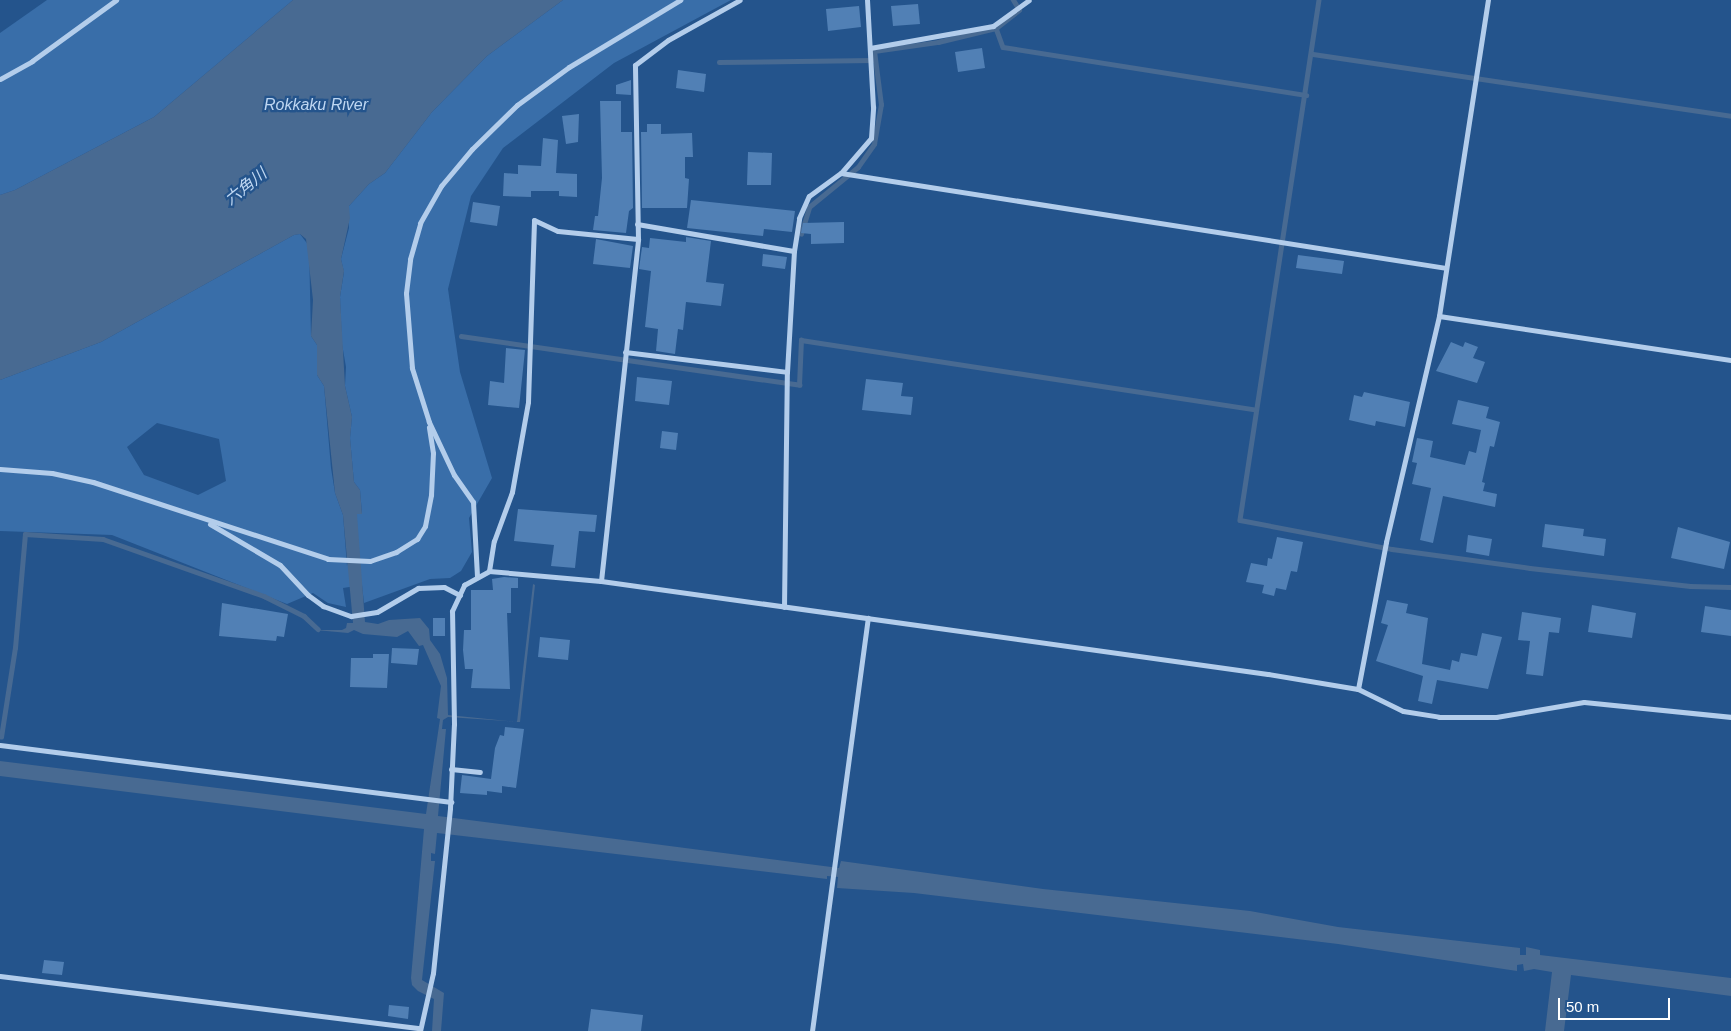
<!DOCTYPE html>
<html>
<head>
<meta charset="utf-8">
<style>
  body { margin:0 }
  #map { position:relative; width:1731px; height:1031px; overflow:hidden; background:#24548c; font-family:Helvetica,"Noto Sans JP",sans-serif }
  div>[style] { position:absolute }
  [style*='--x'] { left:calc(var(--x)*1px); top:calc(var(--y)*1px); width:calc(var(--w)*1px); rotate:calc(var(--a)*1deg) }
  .green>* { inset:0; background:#396ea9 }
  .water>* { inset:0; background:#486a92 }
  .stream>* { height:4.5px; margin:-2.25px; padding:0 2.25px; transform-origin:2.25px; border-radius:2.25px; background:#486a92 }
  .building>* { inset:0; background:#5180b5 }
  .minor>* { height:5px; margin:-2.5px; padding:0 2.5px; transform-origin:2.5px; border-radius:2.5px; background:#b3cdeb }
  span { translate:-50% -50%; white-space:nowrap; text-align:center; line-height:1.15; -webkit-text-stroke:4.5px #24548c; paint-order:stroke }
  .water-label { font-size:16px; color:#bfd7f2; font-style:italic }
  .scale { position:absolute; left:1558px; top:998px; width:112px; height:22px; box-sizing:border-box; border:2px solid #fff; border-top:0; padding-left:6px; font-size:15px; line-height:18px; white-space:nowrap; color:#fff; -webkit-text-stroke:4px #24548c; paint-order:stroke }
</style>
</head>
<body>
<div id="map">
  <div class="green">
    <div style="clip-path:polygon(47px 0,293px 0,154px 117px,15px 190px,0 195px,0 33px)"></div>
    <div style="clip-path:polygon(evenodd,563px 0,731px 0,614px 63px,503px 148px,471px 196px,448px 289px,460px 372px,492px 478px,469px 518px,472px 552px,461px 571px,450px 578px,430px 579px,364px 603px,362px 585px,343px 588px,346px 607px,328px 603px,313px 593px,287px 604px,112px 535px,0 531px,0 380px,101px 342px,294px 235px,300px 234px,309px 246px,311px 336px,317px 345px,317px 375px,324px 386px,331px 468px,335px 493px,343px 515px,347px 566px,357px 514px,362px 513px,360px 490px,354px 482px,350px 438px,352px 417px,345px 386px,346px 367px,342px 344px,340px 297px,344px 272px,341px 259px,349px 228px,349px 206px,369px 184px,385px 173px,432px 112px,487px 56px,563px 0,157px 423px,219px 439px,226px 481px,198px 495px,144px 475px,127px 447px,157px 423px)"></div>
  </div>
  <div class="water">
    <div style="clip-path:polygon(293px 0,563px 0,487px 56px,432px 112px,385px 173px,369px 184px,349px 206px,350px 218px,341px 259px,344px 271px,340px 297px,345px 386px,352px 417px,350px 438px,354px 482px,360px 490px,362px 514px,357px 514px,365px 622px,378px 624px,389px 620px,420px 618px,429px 629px,430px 640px,440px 654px,447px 678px,448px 715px,517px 722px,533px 584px,535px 585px,520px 722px,448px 717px,443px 720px,442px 729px,446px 729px,438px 816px,839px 868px,841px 861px,1043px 889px,1250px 911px,1338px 927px,1520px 948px,1520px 955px,1526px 955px,1526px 947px,1540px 950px,1540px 955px,1731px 978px,1731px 996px,1571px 975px,1564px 1031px,1545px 1031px,1552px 972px,1534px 969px,1524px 971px,1523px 964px,1517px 965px,1517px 971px,1338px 944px,914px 893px,837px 888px,838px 877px,827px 876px,827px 879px,437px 833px,435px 854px,431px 853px,431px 861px,435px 861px,422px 980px,444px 993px,441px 1031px,432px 1031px,434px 999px,418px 991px,412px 985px,411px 978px,424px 829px,0 776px,0 761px,426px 814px,440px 719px,437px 718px,441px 686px,423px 645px,419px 646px,408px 631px,397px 637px,363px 634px,354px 630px,348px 633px,315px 630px,342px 630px,346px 628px,347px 623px,353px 623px,343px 515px,335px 493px,324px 386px,317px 375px,317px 345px,311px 336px,313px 300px,306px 239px,300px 234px,294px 235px,101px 342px,0 380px,0 195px,15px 190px,154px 117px)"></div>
  </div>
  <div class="stream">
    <div style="--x:1319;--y:0;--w:526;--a:98.64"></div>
    <div style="--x:1240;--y:520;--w:155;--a:10.8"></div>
    <div style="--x:1392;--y:549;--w:139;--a:7.8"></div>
    <div style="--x:1530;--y:568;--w:161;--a:6.4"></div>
    <div style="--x:1690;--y:586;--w:41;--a:1.4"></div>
    <div style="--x:996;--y:28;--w:29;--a:-38"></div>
    <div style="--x:1019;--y:10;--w:12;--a:-121"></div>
    <div style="--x:1313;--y:54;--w:423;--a:8.4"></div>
    <div style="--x:719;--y:62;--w:153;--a:-0.7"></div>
    <div style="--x:801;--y:234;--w:28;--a:-73"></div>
    <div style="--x:809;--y:207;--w:63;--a:-39.2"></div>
    <div style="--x:858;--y:167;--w:28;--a:-55"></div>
    <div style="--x:874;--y:144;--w:40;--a:-80"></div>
    <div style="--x:881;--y:105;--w:54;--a:-97.4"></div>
    <div style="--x:874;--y:51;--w:65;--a:-8"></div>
    <div style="--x:938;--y:42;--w:60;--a:-13.6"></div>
    <div style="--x:996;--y:28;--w:20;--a:70"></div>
    <div style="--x:1003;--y:47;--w:307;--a:9"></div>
    <div style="--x:461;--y:336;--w:342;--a:8.2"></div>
    <div style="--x:799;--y:385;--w:45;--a:-87.5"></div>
    <div style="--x:801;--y:340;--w:460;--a:8.7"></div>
    <div style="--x:1;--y:737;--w:90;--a:-81.1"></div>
    <div style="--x:15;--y:648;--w:114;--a:-85"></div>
    <div style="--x:25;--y:534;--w:78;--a:3.7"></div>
    <div style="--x:103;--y:539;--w:171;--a:19.5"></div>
    <div style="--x:264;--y:596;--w:45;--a:26.6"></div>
    <div style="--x:304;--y:616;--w:19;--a:43"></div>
  </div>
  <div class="building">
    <div style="clip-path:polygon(918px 4px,920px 24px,893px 26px,891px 6px)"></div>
    <div style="clip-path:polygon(859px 6px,861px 27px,828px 31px,826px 9px)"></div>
    <div style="clip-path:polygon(982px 48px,985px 68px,958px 72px,955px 52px)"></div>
    <div style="clip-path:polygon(678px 70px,706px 74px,704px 92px,676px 88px)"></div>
    <div style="clip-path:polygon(631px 80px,631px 95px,616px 94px,616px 85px)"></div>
    <div style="clip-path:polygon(600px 101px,621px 101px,621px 132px,632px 132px,633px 208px,629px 211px,626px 233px,593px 230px,595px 216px,598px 216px,602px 178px)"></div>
    <div style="clip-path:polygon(579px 114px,578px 142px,566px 144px,562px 116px)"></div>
    <div style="clip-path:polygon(647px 124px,661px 124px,661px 134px,692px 133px,693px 157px,685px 157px,685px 178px,689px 179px,687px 208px,642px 208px,641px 132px,647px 132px)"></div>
    <div style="clip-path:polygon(543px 138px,558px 140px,556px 173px,577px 174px,577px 197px,559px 196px,559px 191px,531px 191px,531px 197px,503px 196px,504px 173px,518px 174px,518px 165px,541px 166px)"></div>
    <div style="clip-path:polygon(748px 152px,772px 153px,771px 185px,747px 185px)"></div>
    <div style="clip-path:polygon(691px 200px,795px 211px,792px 232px,764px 229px,763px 236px,687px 228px)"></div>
    <div style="clip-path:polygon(473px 202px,500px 206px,497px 226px,470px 222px)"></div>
    <div style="clip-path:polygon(844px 222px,844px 243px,811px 244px,811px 234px,801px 233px,803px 223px)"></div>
    <div style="clip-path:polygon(686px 237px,711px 241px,706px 282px,724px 284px,721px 306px,686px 302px,683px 330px,678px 329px,675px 354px,656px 351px,658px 329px,645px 327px,651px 271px,639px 269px,642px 247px,649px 248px,650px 238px,686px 242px)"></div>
    <div style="clip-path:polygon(596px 239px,633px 246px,630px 268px,593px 264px)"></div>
    <div style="clip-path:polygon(763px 254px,787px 257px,785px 269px,762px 266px)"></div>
    <div style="clip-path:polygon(1298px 255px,1344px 261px,1342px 274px,1296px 268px)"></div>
    <div style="clip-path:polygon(1451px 342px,1463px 347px,1465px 342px,1478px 347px,1473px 358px,1485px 362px,1477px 383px,1436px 371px)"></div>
    <div style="clip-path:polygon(506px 348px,525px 350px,519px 408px,488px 405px,490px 381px,504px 383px)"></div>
    <div style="clip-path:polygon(637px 377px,672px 381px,669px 405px,635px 401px)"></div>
    <div style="clip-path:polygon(866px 379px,903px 383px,901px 396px,913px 397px,911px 415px,862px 410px)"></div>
    <div style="clip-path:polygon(1364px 392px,1410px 402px,1405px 427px,1376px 421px,1375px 426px,1349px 420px,1354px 395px,1362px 397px)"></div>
    <div style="clip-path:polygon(1458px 400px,1489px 407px,1486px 418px,1500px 422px,1494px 447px,1490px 446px,1482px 482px,1485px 483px,1483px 491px,1497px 494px,1495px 507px,1443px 496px,1433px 543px,1420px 540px,1431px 488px,1412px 484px,1417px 463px,1412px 462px,1417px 438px,1433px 441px,1430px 457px,1465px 465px,1469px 451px,1476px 453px,1481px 430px,1452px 424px)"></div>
    <div style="clip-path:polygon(662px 431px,678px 433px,676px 450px,660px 448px)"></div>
    <div style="clip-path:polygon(518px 509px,597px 515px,595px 532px,579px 531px,575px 568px,551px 566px,554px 545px,514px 541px)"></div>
    <div style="clip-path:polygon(1545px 524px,1584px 529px,1583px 536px,1606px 539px,1604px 556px,1542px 547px)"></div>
    <div style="clip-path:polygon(1678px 527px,1730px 542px,1724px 569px,1671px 558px)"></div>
    <div style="clip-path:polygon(1468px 535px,1492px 539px,1489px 556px,1466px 552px)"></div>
    <div style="clip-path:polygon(1277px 537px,1303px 542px,1297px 572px,1291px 571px,1286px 590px,1276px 588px,1274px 596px,1262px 593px,1264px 585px,1246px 582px,1251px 563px,1267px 566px,1268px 558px,1272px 559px)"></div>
    <div style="clip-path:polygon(504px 577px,518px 578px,518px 588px,511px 588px,511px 613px,507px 613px,510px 689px,471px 688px,473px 669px,465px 669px,463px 650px,464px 630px,471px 630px,471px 590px,493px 590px,492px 579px)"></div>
    <div style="clip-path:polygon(1387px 600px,1408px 604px,1406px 613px,1428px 618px,1422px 664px,1450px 670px,1452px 660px,1459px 662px,1461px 653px,1477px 656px,1482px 633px,1502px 637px,1488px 689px,1437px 680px,1432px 704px,1418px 701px,1423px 676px,1376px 661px,1388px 625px,1381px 623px)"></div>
    <div style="clip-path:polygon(222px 603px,288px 614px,284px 637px,277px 636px,276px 641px,219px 636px)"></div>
    <div style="clip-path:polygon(1592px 605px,1636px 613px,1632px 638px,1588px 632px)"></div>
    <div style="clip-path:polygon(1705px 606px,1731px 610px,1731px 636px,1701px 632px)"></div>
    <div style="clip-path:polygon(1522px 612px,1561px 618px,1559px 633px,1549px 632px,1543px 676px,1526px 674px,1530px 641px,1518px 640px)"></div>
    <div style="clip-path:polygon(433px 618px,445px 618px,445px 636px,433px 636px)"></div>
    <div style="clip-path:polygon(540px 637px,570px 640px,568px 660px,538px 657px)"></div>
    <div style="clip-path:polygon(392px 648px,419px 649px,417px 665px,391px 663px)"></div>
    <div style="clip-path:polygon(373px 654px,389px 654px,387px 688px,350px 687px,351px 658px,373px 658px)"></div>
    <div style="clip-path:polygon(505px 727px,524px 729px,516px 788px,502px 786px,502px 793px,487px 791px,487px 795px,460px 793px,462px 775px,491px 779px,495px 748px,500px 735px,504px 736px)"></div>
    <div style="clip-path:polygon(44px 960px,64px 962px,62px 975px,42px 973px)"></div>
    <div style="clip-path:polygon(389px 1005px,409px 1007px,408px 1019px,388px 1016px)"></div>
    <div style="clip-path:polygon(591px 1009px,643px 1015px,641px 1031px,588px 1031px)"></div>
  </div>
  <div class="minor">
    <div style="--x:870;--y:48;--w:125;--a:-10.1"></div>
    <div style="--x:993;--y:26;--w:44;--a:-35.8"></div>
    <div style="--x:0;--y:79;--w:37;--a:-29"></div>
    <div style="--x:32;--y:61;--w:104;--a:-36"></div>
    <div style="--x:841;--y:173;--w:612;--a:8.92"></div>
    <div style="--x:637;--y:224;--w:159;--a:9.8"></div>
    <div style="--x:1439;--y:316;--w:295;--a:8.6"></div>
    <div style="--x:625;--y:352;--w:163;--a:7"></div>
    <div style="--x:0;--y:469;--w:52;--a:4.4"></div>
    <div style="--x:52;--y:473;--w:42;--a:12.4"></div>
    <div style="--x:93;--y:482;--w:247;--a:18.1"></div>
    <div style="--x:328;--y:559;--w:42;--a:2.7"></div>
    <div style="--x:370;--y:561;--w:28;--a:-19"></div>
    <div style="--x:396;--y:552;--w:25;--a:-32"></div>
    <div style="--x:417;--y:539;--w:15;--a:-58"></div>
    <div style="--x:425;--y:526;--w:32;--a:-79"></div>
    <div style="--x:431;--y:495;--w:42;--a:-87.3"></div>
    <div style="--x:433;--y:453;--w:26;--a:-99"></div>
    <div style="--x:210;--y:524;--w:81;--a:30.4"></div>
    <div style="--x:280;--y:565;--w:41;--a:47"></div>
    <div style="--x:308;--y:595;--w:19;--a:36"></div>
    <div style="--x:323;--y:606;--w:30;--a:20"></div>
    <div style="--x:351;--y:616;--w:26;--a:-9"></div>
    <div style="--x:377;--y:612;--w:48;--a:-30.3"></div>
    <div style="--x:418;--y:588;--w:26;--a:-2"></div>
    <div style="--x:444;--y:587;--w:18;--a:27"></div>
    <div style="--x:489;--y:571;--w:30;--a:-81"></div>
    <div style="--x:494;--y:541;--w:52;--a:-69.8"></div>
    <div style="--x:512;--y:492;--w:91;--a:-79.9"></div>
    <div style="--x:528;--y:402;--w:182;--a:-88.1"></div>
    <div style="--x:534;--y:220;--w:26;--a:25"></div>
    <div style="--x:558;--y:231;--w:80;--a:5.7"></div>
    <div style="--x:477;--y:576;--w:74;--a:-93.1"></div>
    <div style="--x:473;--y:502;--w:33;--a:-125"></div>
    <div style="--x:454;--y:475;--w:59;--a:-115.3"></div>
    <div style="--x:429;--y:422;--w:57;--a:-107.5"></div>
    <div style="--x:412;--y:368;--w:75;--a:-94.6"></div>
    <div style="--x:406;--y:293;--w:34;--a:-83"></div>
    <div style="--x:410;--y:259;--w:37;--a:-74"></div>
    <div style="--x:420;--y:223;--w:43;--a:-60.4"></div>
    <div style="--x:441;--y:186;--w:48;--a:-50"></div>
    <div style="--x:472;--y:149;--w:63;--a:-44.4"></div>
    <div style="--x:517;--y:105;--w:64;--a:-36.2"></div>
    <div style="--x:569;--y:67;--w:130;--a:-31.1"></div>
    <div style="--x:601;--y:581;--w:344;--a:-83.8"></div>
    <div style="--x:638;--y:239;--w:174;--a:-91"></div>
    <div style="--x:635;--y:65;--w:41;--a:-37.1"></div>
    <div style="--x:668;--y:40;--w:82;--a:-29.1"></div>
    <div style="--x:784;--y:607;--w:235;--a:-89.3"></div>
    <div style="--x:787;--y:372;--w:121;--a:-86.7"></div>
    <div style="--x:794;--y:251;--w:33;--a:-81"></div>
    <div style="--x:799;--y:218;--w:24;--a:-66"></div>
    <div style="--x:809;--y:196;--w:39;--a:-36"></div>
    <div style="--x:841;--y:173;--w:46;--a:-49.4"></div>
    <div style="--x:871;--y:138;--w:31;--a:-86"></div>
    <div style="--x:873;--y:107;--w:107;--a:-93.2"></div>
    <div style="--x:1358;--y:689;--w:150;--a:-79.2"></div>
    <div style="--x:1386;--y:542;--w:232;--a:-76.8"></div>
    <div style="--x:1439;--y:316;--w:320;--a:-81.2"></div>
    <div style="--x:0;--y:745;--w:455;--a:7.2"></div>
    <div style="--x:451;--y:769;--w:29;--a:6"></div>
    <div style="--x:0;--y:976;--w:423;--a:7.1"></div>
    <div style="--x:420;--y:1031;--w:59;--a:-77.4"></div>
    <div style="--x:433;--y:973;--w:166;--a:-84.1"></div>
    <div style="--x:450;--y:808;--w:84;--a:-87.3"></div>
    <div style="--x:454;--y:724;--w:113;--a:-91"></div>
    <div style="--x:452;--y:611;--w:29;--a:-65"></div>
    <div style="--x:464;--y:585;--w:29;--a:-29"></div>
    <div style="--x:489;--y:571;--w:112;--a:5.1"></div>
    <div style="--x:601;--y:581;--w:673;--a:7.94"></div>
    <div style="--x:1268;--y:674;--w:91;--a:9.5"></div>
    <div style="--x:1358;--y:689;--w:50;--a:26.1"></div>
    <div style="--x:1403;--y:711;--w:36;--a:9"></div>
    <div style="--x:1439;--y:717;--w:57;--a:0"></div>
    <div style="--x:1496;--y:717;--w:89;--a:-9.7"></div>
    <div style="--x:1584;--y:702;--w:148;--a:5.8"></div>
    <div style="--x:812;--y:1031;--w:417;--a:-82.3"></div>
  </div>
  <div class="water-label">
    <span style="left:316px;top:105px">Rokkaku River</span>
    <span style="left:246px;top:187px;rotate:-39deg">六角川</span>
  </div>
  <div class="scale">50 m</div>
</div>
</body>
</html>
